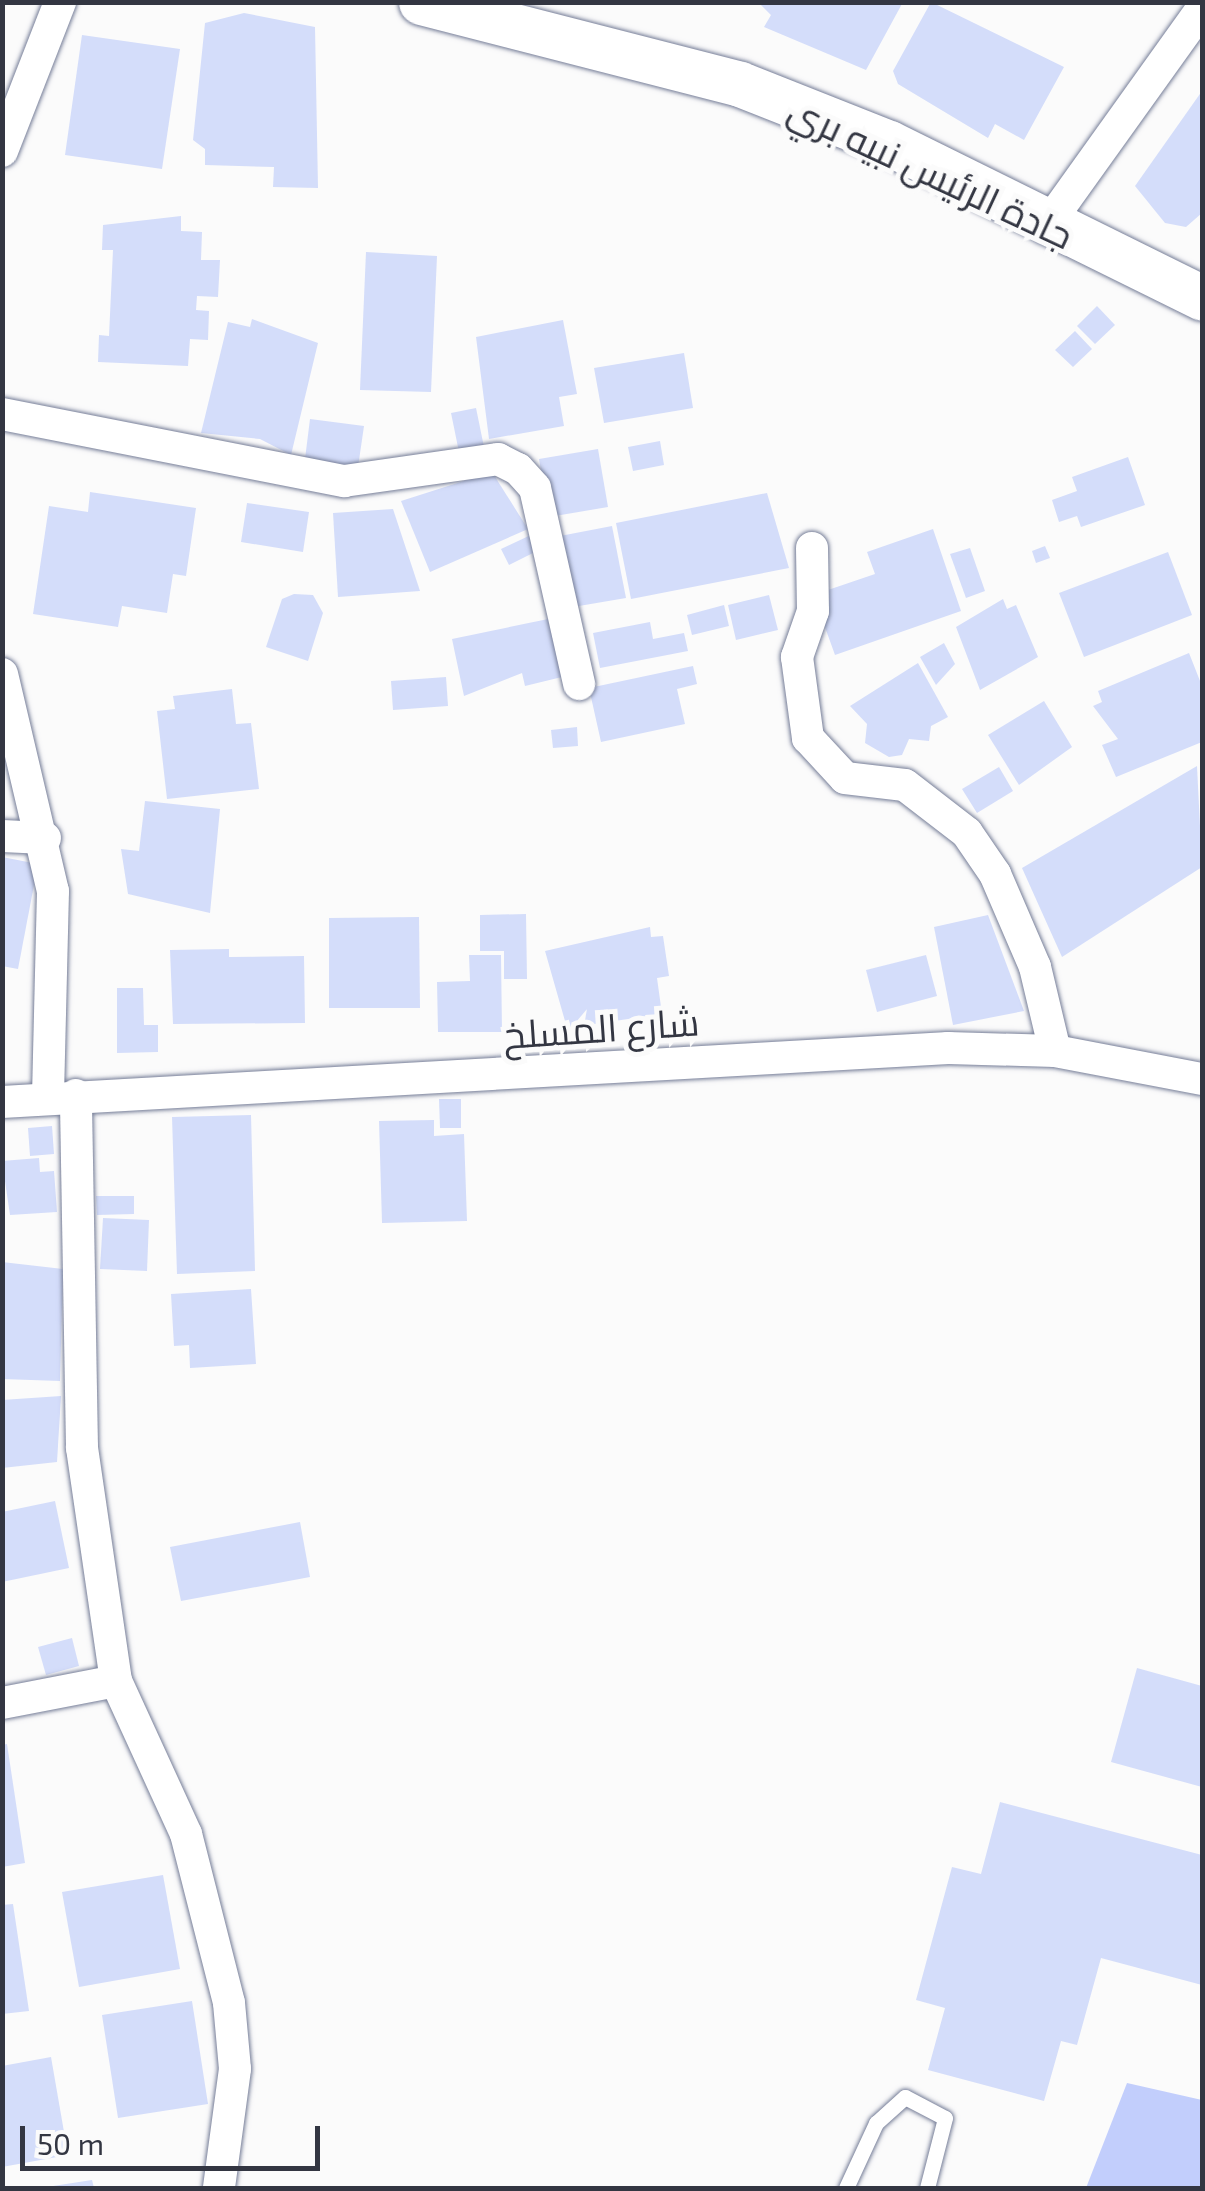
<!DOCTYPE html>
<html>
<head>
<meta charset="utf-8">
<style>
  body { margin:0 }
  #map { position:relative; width:1205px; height:2191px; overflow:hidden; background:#fbfbfb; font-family:"Exo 2",Cairo,sans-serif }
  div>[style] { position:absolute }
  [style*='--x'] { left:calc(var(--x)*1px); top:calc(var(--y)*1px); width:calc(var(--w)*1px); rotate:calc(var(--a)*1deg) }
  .green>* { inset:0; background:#c2cefc }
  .building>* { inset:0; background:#d4ddfa }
  .roads { filter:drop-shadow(0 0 2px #767e98) drop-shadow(0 0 2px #767e98) }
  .service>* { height:15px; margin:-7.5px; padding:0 7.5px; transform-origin:7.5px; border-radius:7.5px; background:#fff }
  .minor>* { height:32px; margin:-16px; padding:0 16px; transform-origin:16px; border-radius:16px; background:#fff }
  .secondary>* { height:45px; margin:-22.5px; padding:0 22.5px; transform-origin:22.5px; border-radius:22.5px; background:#fff }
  span { translate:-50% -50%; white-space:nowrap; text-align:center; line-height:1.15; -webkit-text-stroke:10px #fbfbfb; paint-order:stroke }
  .street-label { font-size:38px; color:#333642 }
  .frame { position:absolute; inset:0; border:5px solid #333642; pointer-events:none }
  .scale { position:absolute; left:20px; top:2126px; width:300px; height:45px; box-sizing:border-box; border:5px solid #333642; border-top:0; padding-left:12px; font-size:30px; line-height:35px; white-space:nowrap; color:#333642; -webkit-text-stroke:8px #fbfbfb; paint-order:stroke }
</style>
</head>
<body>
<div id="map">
  <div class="green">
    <div style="clip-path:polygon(1127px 2083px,1202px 2100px,1202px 2188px,1086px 2188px)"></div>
  </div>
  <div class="building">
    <div style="clip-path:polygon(758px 2px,903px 2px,866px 70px,764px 27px,771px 15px)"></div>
    <div style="clip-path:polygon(931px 2px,1064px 67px,1024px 140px,995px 124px,988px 138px,898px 84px,893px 71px)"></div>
    <div style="clip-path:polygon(244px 13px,315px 27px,318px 188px,273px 187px,274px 167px,205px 165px,205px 149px,193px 140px,205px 23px)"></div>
    <div style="clip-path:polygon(82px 35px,180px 49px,162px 169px,65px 155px)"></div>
    <div style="clip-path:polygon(1202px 91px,1202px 213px,1186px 227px,1165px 223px,1135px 186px)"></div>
    <div style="clip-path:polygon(181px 216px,181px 231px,202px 232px,201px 260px,220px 260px,218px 297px,197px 296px,196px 310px,209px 311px,208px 340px,190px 339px,188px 366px,98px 362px,99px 335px,109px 336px,113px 250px,102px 250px,103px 225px)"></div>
    <div style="clip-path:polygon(366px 252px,437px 256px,431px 392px,360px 390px)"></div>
    <div style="clip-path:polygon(1097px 306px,1115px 325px,1095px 344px,1077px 326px)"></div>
    <div style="clip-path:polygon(252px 319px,318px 343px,291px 455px,260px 439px,201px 433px,228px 322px,250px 327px)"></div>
    <div style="clip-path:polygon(563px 320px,577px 394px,559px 397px,564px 426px,489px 439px,476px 337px)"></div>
    <div style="clip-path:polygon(1075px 331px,1092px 349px,1073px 367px,1055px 350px)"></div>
    <div style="clip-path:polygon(684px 353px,693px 408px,604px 423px,594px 368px)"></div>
    <div style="clip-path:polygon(476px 408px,484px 447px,459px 452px,451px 413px)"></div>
    <div style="clip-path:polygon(310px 419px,364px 426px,357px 474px,304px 467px)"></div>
    <div style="clip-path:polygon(660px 441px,664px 465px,633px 471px,628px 447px)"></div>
    <div style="clip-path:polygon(598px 449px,608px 507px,549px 517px,539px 459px)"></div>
    <div style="clip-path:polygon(1128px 457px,1145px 505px,1081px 527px,1077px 516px,1059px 522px,1052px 500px,1077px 491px,1072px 477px)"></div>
    <div style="clip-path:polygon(492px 472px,528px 529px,430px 572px,401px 501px)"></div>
    <div style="clip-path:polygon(90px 492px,196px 508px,186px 576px,173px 574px,167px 613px,122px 606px,118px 627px,33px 614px,49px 506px,88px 512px)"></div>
    <div style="clip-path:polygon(767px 493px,789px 568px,631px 599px,616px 523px)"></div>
    <div style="clip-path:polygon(247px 503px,309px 512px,303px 552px,241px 542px)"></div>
    <div style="clip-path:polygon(393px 509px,420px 591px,338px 597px,333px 513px)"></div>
    <div style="clip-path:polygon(612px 526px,626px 598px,573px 607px,560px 536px)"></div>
    <div style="clip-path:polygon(933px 529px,961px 611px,835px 655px,817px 605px,825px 591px,875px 574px,867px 552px)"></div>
    <div style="clip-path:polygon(535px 533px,543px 548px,509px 565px,501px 549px)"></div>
    <div style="clip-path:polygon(1045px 546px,1050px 558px,1036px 563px,1032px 551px)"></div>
    <div style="clip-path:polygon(970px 548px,985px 591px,966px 598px,950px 554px)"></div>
    <div style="clip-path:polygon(1168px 552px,1192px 615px,1084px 657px,1059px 593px)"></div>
    <div style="clip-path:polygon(294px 594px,313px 595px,323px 613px,308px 661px,266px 647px,282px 599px)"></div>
    <div style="clip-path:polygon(769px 595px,778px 630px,736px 640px,728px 605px)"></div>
    <div style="clip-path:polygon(1003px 599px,1007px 609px,1016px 605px,1038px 657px,980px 690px,956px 627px)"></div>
    <div style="clip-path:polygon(724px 605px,729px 626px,692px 635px,687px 615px)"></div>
    <div style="clip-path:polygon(553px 618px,566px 676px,525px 686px,522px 673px,464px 696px,452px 639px)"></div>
    <div style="clip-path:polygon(650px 622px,653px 639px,684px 633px,688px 651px,600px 668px,593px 633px)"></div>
    <div style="clip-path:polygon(944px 643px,955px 664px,936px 685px,920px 657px)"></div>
    <div style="clip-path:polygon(1189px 653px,1202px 686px,1202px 742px,1116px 777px,1102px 745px,1118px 739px,1093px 706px,1102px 702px,1098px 691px)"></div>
    <div style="clip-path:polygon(918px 663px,948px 717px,931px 726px,929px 741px,909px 739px,902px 755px,889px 757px,865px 743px,867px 724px,850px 706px)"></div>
    <div style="clip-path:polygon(693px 666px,697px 684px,677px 689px,685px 724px,601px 742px,589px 688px)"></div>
    <div style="clip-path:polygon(446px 677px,448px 706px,393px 710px,391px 681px)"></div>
    <div style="clip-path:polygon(232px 689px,236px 724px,251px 723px,259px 789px,167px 799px,157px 711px,175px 709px,173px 696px)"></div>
    <div style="clip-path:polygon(1044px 701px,1072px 747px,1019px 785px,988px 735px)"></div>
    <div style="clip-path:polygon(577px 727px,578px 746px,553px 748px,551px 730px)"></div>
    <div style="clip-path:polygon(1197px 766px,1202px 867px,1062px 957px,1022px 868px)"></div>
    <div style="clip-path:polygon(999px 767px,1013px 791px,977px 813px,962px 789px)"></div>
    <div style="clip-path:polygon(145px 801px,220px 809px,210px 913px,128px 894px,121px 849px,139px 851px)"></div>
    <div style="clip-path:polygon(2px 857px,38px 864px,18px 969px,2px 966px)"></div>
    <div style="clip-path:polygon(526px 914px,527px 979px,504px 979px,504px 951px,480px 951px,480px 915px)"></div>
    <div style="clip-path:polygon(988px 915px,1024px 1011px,953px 1025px,934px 927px)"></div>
    <div style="clip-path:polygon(419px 917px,420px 1008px,329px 1008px,329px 918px)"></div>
    <div style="clip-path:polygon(650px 927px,651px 937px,663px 936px,669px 976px,657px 978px,662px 1014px,567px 1028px,545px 951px)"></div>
    <div style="clip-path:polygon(229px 949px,229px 957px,304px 956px,305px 1023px,173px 1024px,170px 950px)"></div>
    <div style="clip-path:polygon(469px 955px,501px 955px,502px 1032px,438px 1032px,437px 982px,470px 981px)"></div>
    <div style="clip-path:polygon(926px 955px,937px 996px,877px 1012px,866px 970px)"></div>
    <div style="clip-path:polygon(117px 988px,143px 988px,144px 1025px,158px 1025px,158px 1052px,117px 1053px)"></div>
    <div style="clip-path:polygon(439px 1099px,461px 1099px,461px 1128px,440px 1128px)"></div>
    <div style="clip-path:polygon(251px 1115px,255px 1271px,177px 1274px,172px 1117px)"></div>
    <div style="clip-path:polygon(434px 1120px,434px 1136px,464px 1134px,467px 1221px,382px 1223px,379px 1121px)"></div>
    <div style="clip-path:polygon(52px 1126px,54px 1154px,30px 1156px,28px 1128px)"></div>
    <div style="clip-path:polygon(39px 1158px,40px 1172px,54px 1171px,57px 1212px,10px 1215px,2px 1161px)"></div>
    <div style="clip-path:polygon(96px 1196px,134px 1196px,134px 1214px,97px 1215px)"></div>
    <div style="clip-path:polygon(103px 1218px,149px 1220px,147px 1271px,100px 1269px)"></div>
    <div style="clip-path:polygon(2px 1262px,63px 1269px,60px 1381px,2px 1379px)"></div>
    <div style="clip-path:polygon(251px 1289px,256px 1364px,190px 1368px,189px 1345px,174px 1346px,171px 1294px)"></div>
    <div style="clip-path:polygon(61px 1396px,57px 1462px,2px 1468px,2px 1400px)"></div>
    <div style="clip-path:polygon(55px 1501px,69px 1568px,2px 1582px,2px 1512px)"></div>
    <div style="clip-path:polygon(300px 1522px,310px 1577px,181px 1601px,170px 1547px)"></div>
    <div style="clip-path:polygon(72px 1638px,79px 1666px,46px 1675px,38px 1647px)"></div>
    <div style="clip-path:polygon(1137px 1668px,1202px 1686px,1202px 1787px,1111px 1762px)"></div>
    <div style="clip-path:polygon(7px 1744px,25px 1863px,2px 1867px,2px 1745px)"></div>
    <div style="clip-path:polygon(1000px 1802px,1202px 1855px,1202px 1985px,1101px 1958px,1077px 2045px,1061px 2041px,1044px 2101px,928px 2070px,945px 2008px,916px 2000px,952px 1867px,981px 1874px)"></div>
    <div style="clip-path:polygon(163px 1875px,180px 1969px,79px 1987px,62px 1892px)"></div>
    <div style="clip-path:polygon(13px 1904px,29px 2011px,2px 2014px,2px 1905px)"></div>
    <div style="clip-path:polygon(192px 2001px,208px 2104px,118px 2118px,102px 2015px)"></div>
    <div style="clip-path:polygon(51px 2057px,68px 2155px,2px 2167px,2px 2066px)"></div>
    <div style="clip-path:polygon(92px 2180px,94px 2188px,53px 2188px,53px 2186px)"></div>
  </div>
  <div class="roads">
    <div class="service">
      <div style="--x:846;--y:2188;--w:72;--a:-65.2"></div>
      <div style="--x:876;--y:2123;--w:39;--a:-42"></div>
      <div style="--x:905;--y:2097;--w:45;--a:27.7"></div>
      <div style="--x:945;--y:2118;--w:72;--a:104.4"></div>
    </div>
    <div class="minor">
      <div style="--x:2;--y:151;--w:160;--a:-68.7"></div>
      <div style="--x:1045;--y:228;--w:269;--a:-54.4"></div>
      <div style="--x:2;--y:414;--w:349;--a:11.1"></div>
      <div style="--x:344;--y:481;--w:156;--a:-8.1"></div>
      <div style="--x:498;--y:459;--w:22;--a:27"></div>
      <div style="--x:518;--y:469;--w:25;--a:48"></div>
      <div style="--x:535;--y:488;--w:201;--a:77.3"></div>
      <div style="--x:812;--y:548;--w:63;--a:89.1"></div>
      <div style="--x:813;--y:611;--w:49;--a:109.2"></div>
      <div style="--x:797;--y:657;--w:82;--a:82.3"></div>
      <div style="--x:808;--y:738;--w:54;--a:47.2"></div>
      <div style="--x:845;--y:778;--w:60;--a:6.7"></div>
      <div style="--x:905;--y:785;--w:78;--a:37.7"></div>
      <div style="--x:967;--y:833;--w:50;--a:55.7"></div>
      <div style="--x:995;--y:874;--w:101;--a:66.7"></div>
      <div style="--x:1035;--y:967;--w:86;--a:76.6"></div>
      <div style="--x:2;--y:674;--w:223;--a:76.8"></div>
      <div style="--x:53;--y:891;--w:207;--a:91.4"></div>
      <div style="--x:2;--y:836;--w:43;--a:2.7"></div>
      <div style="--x:2;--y:1102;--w:948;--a:-3.27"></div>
      <div style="--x:948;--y:1048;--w:107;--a:1.6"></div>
      <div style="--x:1055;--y:1051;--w:150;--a:10.8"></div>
      <div style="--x:116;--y:1681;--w:168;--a:65.4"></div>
      <div style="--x:186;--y:1834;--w:174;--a:75.7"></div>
      <div style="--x:229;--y:2003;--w:66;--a:84.8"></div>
      <div style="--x:235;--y:2069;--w:120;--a:97.7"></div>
      <div style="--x:2;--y:1703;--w:116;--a:-10.9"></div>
      <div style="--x:116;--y:1681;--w:235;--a:-98.3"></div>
      <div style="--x:82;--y:1448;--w:353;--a:-91"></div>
    </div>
    <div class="secondary">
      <div style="--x:421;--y:2;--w:329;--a:14.4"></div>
      <div style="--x:740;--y:84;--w:160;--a:21.6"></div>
      <div style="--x:889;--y:143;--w:349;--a:26.3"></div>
    </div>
  </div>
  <div class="street-label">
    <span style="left:931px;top:172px;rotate:25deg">جادة الرئيس نبيه بري</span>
    <span style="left:601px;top:1028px;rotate:-4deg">شارع المسلخ</span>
  </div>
  <div class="frame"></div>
  <div class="scale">50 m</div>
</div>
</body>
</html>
